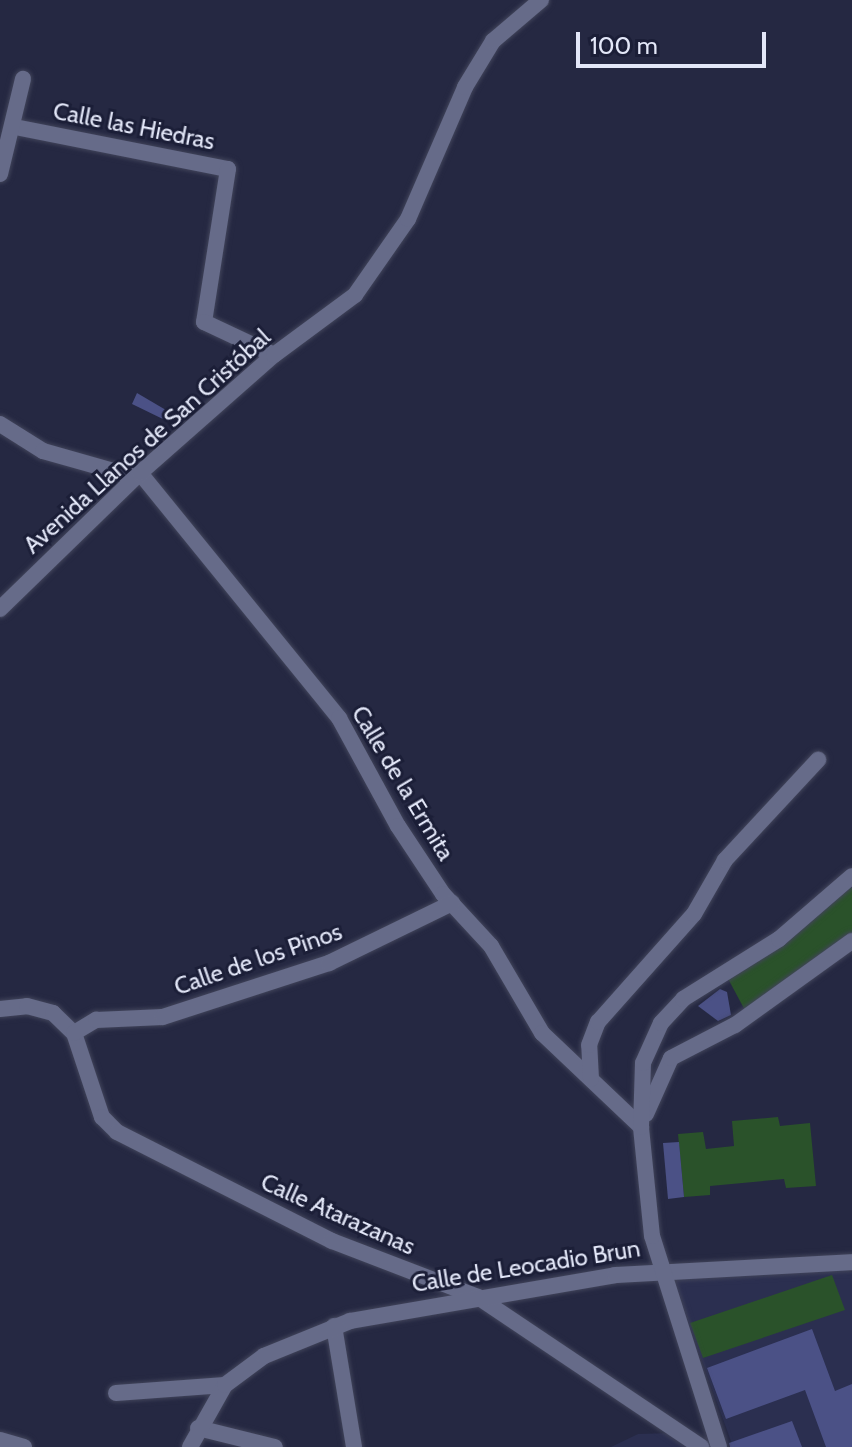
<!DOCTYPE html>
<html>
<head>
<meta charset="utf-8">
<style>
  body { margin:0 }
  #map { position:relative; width:852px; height:1447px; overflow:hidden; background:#252842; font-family:Cabin,sans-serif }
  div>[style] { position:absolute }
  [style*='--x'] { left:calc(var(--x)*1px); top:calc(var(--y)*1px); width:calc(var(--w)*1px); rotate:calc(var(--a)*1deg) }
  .built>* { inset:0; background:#2b2f50 }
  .green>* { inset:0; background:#2a522a }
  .building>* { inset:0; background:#4b5186 }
  .roads { filter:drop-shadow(0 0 2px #41445a) drop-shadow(0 0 2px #41445a) }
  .minor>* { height:16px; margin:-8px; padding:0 8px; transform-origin:8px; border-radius:8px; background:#666b89 }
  span { translate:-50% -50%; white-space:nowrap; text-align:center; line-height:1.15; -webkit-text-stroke:6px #1b1e37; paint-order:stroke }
  .street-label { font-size:24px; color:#e3e7f8 }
  .scale { position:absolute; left:576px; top:32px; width:190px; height:36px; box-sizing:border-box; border:4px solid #e3e7f8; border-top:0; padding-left:10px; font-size:24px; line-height:28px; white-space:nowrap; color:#e3e7f8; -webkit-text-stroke:6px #1b1e37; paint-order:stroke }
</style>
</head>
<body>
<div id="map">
  <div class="built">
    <div style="clip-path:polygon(836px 1268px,852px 1272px,852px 1447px,733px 1447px,672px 1276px)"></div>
    <div style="clip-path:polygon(672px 1433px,688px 1447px,611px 1447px,638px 1434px)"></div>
  </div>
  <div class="green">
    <div style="clip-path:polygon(840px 888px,852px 888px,852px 941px,748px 1016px,725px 973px)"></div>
    <div style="clip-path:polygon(778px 1117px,780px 1126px,810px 1123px,816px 1186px,786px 1188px,784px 1179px,710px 1186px,710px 1195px,684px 1197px,678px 1134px,703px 1132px,706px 1149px,734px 1146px,732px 1121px)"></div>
    <div style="clip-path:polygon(832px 1275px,845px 1310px,703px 1358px,690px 1323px)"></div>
  </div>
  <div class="building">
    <div style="clip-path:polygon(137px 393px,171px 413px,167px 421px,132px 404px)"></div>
    <div style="clip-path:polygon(720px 989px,727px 992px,731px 1015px,718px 1021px,698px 1006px)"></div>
    <div style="clip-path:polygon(679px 1142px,684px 1197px,668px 1199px,663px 1143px)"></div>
    <div style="clip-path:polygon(812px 1329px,835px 1391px,852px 1384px,852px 1447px,826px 1447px,805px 1390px,726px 1419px,707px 1368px)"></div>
    <div style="clip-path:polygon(792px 1421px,802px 1447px,730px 1447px,729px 1443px)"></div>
  </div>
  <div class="roads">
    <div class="minor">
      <div style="--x:15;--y:127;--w:217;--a:11.2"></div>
      <div style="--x:228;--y:169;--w:155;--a:98.9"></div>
      <div style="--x:204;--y:322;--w:77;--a:25.2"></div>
      <div style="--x:0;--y:174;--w:98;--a:-76.4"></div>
      <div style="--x:0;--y:424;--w:51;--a:32.1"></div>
      <div style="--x:43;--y:451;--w:96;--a:15.8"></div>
      <div style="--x:140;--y:473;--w:316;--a:50.9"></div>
      <div style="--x:339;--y:718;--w:123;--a:61.4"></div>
      <div style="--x:398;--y:826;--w:82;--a:56.5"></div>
      <div style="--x:443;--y:894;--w:71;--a:47.3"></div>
      <div style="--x:491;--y:946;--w:101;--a:59.6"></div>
      <div style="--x:542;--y:1033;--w:137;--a:43.5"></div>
      <div style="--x:0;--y:609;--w:195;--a:-44.2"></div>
      <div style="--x:140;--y:473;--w:179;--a:-41.4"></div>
      <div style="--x:274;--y:355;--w:101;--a:-36.5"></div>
      <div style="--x:355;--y:295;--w:93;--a:-55.1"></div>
      <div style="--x:408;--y:219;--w:144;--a:-66.6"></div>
      <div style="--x:465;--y:87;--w:54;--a:-58.7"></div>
      <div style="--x:493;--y:41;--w:63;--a:-40.5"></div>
      <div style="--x:0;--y:1009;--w:27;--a:-6"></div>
      <div style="--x:27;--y:1006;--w:27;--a:15"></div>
      <div style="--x:53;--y:1013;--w:29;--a:44"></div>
      <div style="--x:74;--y:1033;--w:89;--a:71.6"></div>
      <div style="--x:102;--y:1117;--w:21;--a:45"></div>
      <div style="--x:117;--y:1132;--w:241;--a:26.9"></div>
      <div style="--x:332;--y:1241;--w:156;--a:21"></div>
      <div style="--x:478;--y:1297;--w:269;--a:33.9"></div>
      <div style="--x:74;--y:1033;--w:26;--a:-31"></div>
      <div style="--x:96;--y:1020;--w:67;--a:-2.6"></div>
      <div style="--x:163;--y:1017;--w:175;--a:-18"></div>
      <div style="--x:329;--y:963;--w:137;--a:-26"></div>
      <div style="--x:591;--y:1079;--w:34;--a:-93"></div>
      <div style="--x:589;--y:1045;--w:25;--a:-69"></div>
      <div style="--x:598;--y:1022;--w:144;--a:-48.4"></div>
      <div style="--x:694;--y:914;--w:62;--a:-60.1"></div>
      <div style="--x:725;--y:860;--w:137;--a:-47.1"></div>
      <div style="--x:646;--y:1114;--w:61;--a:-65.9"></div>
      <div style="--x:671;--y:1058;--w:72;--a:-27.3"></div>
      <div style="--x:735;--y:1025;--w:144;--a:-35.7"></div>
      <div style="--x:334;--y:1326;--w:123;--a:80.6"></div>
      <div style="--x:116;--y:1393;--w:109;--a:-4.2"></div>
      <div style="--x:198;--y:1428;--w:79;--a:13.9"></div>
      <div style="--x:0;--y:1440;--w:25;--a:16"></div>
      <div style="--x:190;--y:1447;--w:71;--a:-60.6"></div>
      <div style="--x:225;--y:1385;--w:49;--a:-36.6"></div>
      <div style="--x:264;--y:1356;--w:93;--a:-22.1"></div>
      <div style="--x:350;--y:1321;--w:269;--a:-9.8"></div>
      <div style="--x:615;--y:1275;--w:237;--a:-3.1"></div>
      <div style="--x:719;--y:1447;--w:221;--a:-107.6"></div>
      <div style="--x:652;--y:1236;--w:110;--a:-95.8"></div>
      <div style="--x:641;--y:1127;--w:64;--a:-88.2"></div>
      <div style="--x:643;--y:1063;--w:44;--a:-65.8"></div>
      <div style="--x:661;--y:1023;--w:33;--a:-47"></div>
      <div style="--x:683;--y:999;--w:113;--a:-32"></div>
      <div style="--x:779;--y:939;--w:96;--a:-40.8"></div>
    </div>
  </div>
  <div class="street-label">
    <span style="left:134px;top:126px;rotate:11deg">Calle las Hiedras</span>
    <span style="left:147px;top:441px;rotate:-42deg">Avenida Llanos de San Cristóbal</span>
    <span style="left:403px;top:783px;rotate:59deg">Calle de la Ermita</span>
    <span style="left:258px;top:959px;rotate:-19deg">Calle de los Pinos</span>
    <span style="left:338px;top:1214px;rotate:24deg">Calle Atarazanas</span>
    <span style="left:526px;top:1266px;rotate:-9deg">Calle de Leocadio Brun</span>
  </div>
  <div class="scale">100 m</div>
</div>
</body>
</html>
